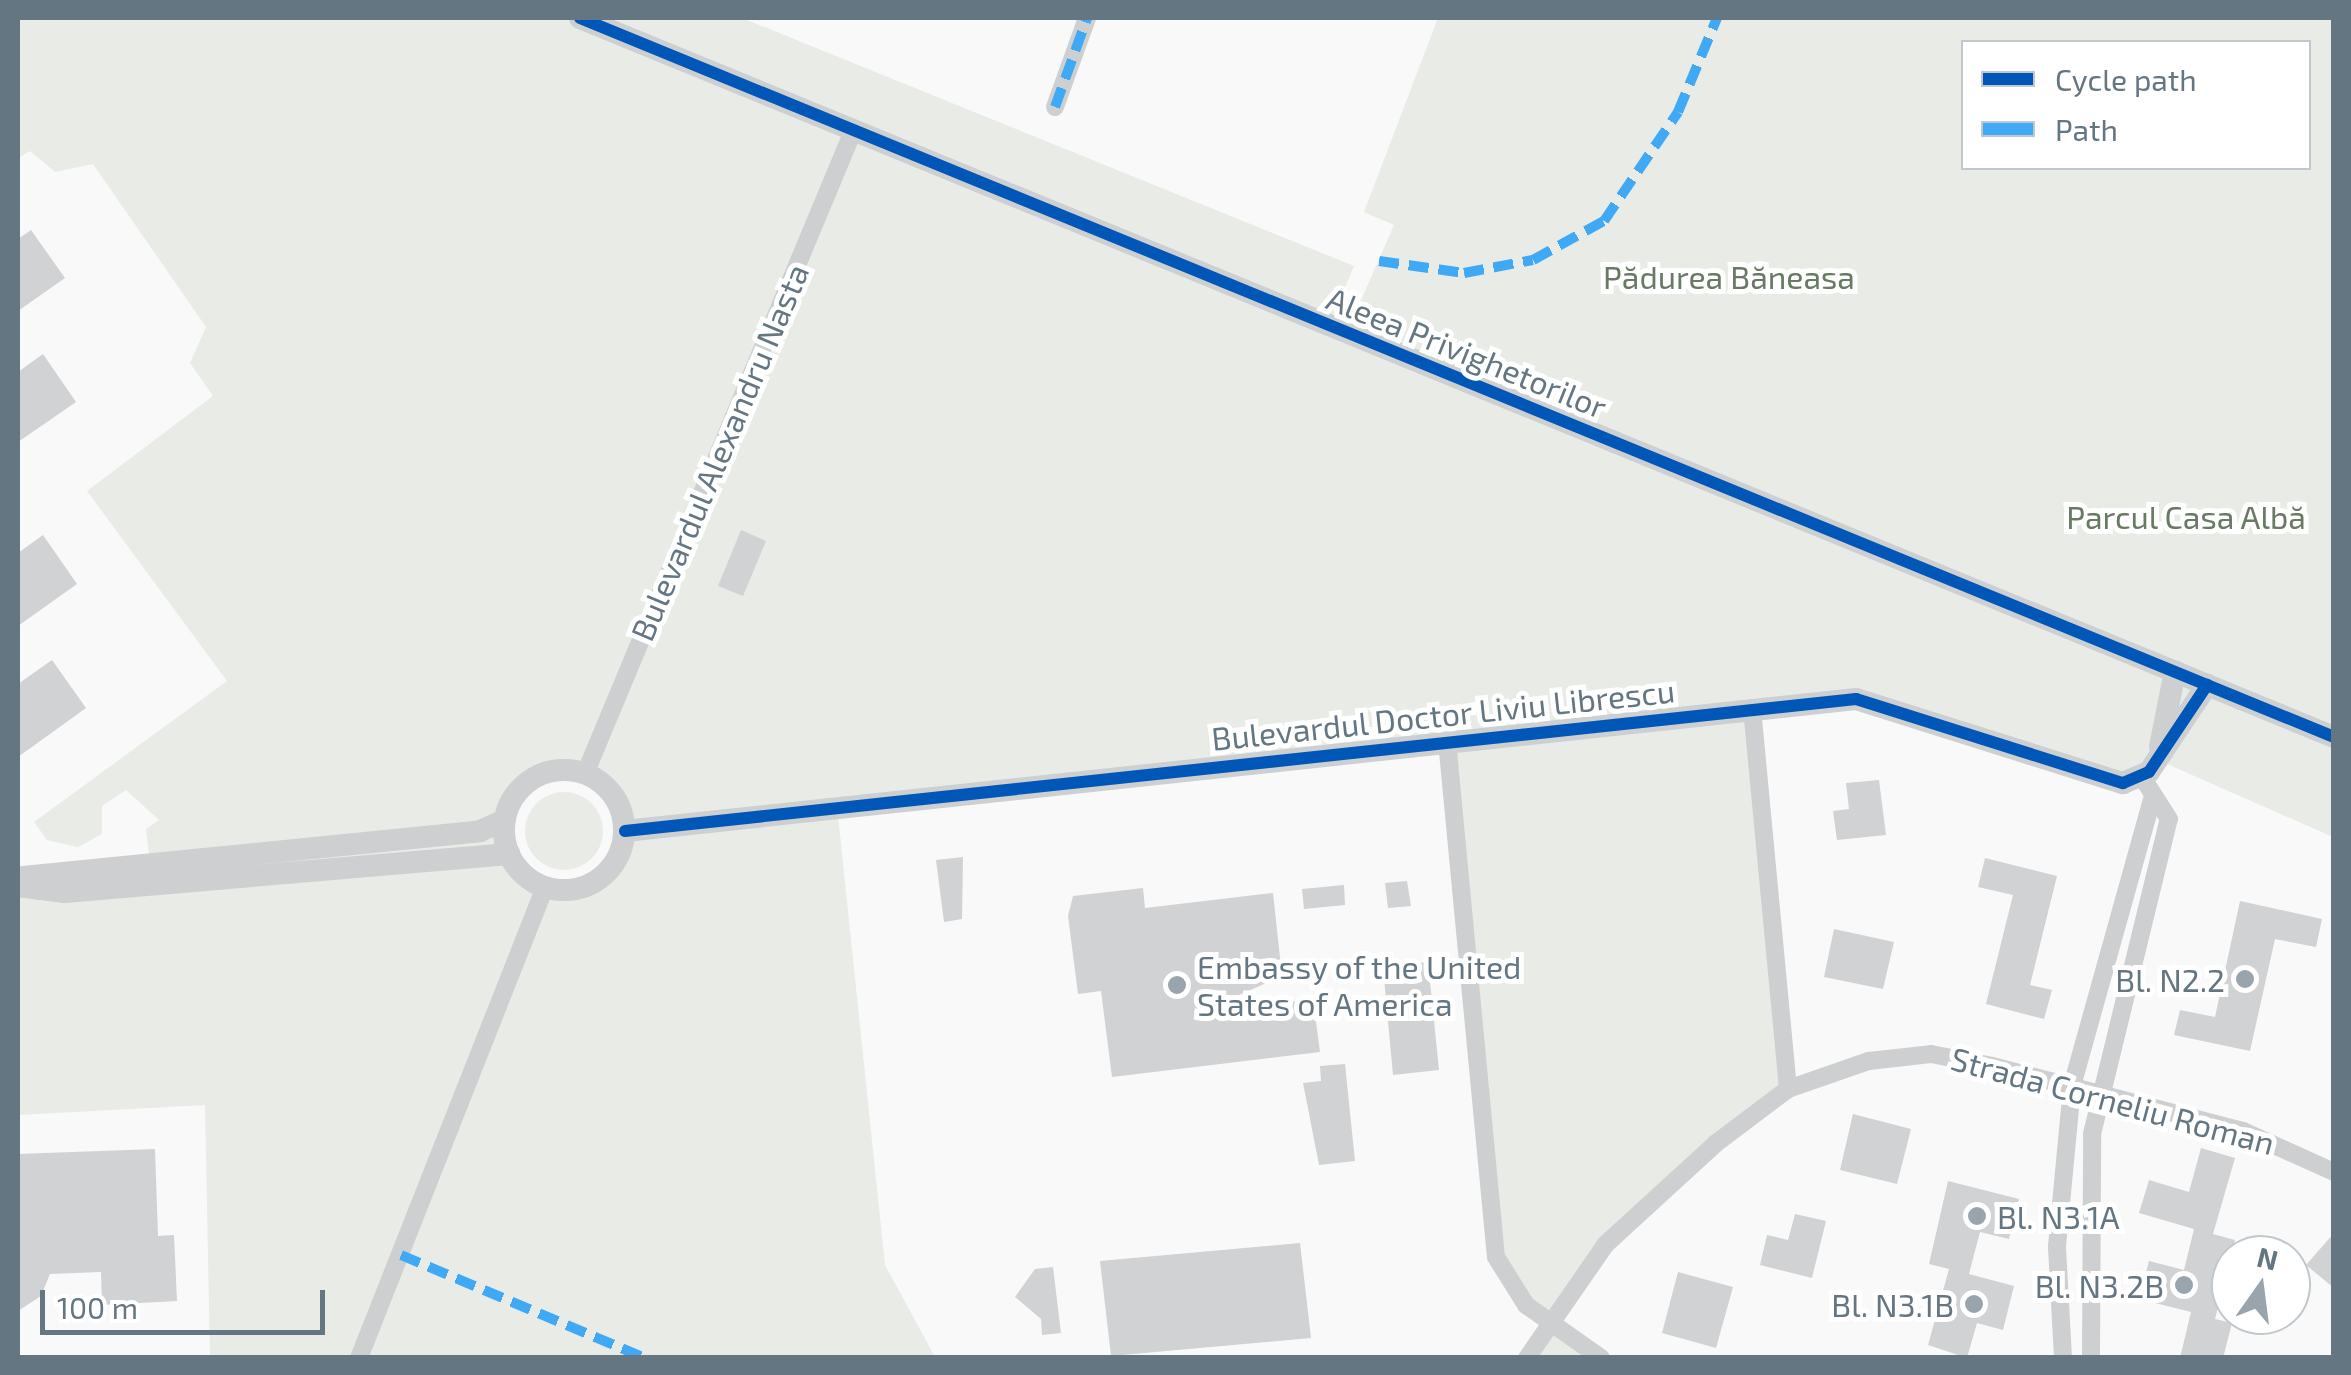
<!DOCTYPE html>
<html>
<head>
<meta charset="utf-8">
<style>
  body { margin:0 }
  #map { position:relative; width:2351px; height:1375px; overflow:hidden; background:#f9f9f9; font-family:"Exo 2",sans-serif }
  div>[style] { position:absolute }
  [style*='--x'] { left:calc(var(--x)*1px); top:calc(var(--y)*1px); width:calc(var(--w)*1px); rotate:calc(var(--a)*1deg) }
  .green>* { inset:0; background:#e8ebe6 }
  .round { border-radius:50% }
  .building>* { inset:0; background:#d0d2d3 }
  .minor>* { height:18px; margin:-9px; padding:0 9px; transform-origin:9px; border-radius:9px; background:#cecfd0 }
  .tertiary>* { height:22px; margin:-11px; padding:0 11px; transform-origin:11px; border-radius:11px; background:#cecfd0 }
  .tertiary>.ring { margin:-11px; padding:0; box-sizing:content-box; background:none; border:22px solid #cecfd0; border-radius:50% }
  .quiet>* { height:10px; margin-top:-5px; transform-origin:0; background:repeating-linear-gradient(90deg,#3fa9f5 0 20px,transparent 0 30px) }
  .cycleway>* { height:12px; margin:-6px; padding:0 6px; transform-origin:6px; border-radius:6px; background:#0057b8 }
  .dots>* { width:28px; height:28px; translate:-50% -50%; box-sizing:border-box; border:5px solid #fff; border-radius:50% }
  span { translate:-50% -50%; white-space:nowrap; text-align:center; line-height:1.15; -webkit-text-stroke:10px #fff; paint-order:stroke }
  .park-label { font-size:32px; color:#687a64 }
  .street-label { font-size:32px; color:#657683 }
  .poi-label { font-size:32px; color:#657683 }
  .left { translate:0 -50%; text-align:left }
  .right { translate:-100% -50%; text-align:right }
  .frame { position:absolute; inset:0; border:20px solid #657683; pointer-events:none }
  .legend { position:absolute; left:1961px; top:40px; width:350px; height:130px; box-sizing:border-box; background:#fff; border:2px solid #c1c8cd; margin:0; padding:12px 18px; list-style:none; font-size:30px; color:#657683 }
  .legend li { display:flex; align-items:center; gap:20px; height:50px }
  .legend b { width:50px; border:2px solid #c1c8cd }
  .north { position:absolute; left:2211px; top:1235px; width:100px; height:100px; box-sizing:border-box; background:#fff; border:2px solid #c1c8cd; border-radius:50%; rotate:14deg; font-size:28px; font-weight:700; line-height:40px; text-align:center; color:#657683 }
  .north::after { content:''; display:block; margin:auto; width:35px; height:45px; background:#99a4ac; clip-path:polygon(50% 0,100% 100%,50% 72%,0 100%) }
  .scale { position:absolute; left:40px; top:1290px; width:285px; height:45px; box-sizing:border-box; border:5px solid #657683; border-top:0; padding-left:12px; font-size:30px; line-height:35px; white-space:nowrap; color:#657683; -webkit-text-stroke:8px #fff; paint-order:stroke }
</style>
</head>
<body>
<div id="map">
  <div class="green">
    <div style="clip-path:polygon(evenodd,18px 18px,565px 18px,781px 102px,580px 18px,742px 18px,1354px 266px,1330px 324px,1347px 332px,1394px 225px,1364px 212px,1438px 18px,2333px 18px,2333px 837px,2158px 760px,2142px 777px,1904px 709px,1752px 708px,1788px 1089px,1657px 1195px,1548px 1322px,1601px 1357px,1527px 1357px,1547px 1322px,1508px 1287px,1447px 742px,837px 806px,885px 1265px,935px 1357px,210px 1357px,205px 1105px,18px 1115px,18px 893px,152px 879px,146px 829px,159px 820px,126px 790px,102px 806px,102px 834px,78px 847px,47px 840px,34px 822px,227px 681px,87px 491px,213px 396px,190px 363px,206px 327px,93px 164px,55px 172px,30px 151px,18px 158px,18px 18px,1964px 42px,2308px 42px,2308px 168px,1964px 168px,1964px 42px,18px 18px,565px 770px,606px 787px,625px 831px,608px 871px,568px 890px,527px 877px,504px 831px,521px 789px,565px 770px)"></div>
    <div class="round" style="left:525px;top:792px;width:78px;height:78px"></div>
  </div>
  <div class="building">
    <div style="clip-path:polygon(31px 230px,65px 278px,18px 311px,18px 239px)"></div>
    <div style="clip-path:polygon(43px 354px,76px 402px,18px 442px,18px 372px)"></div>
    <div style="clip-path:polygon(741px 530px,766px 541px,743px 596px,718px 586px)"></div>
    <div style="clip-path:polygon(43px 535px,77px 584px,18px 626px,18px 553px)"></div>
    <div style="clip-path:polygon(52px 660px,86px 708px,18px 757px,18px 684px)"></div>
    <div style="clip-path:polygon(1879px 780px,1886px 835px,1837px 840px,1833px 811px,1849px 809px,1846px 783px)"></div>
    <div style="clip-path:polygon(963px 857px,962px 919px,944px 922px,936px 860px)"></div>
    <div style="clip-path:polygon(1985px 858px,2057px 876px,2030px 985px,2052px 990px,2044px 1019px,1986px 1004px,2013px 895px,1978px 887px)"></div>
    <div style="clip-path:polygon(1407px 881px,1411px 906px,1388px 908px,1385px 883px)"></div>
    <div style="clip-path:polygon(1344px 885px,1345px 905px,1304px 909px,1302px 889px)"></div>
    <div style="clip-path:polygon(1143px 888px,1145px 908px,1273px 893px,1282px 976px,1196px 1014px,1313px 999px,1320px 1052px,1112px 1077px,1101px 991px,1078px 994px,1068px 916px,1073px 896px)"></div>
    <div style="clip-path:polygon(2240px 901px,2322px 919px,2316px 947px,2275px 939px,2250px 1051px,2174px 1035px,2180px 1010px,2215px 1017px)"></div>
    <div style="clip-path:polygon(1834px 929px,1894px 942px,1883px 989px,1824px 977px)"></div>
    <div style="clip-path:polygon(1428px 962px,1439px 1070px,1393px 1075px,1383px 967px)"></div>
    <div style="clip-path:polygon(1345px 1064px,1355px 1161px,1319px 1165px,1303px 1083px,1321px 1081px,1320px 1066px)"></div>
    <div style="clip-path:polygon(1853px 1114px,1911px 1129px,1897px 1184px,1840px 1170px)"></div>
    <div style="clip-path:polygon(2201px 1148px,2235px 1158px,2213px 1234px,2235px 1240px,2215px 1319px,2232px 1323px,2223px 1358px,2180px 1358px,2191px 1312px,2139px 1299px,2149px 1261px,2184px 1270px,2194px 1229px,2139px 1213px,2149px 1180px,2189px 1192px)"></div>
    <div style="clip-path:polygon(155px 1149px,158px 1236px,174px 1235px,177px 1301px,102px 1305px,101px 1272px,50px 1274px,41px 1296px,18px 1311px,18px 1154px)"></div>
    <div style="clip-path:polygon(1948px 1181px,2019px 1199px,2009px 1239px,1980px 1232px,1969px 1274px,2014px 1286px,2003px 1330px,1977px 1323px,1967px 1358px,1928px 1345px,1949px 1269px,1929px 1264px)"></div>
    <div style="clip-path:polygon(1795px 1214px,1826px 1221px,1812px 1278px,1760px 1265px,1767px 1235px,1788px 1240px)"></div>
    <div style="clip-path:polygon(2334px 1233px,2334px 1288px,2306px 1265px)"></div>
    <div style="clip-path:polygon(1300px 1243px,1311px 1338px,1111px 1356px,1100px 1261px)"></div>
    <div style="clip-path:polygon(1053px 1267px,1061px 1333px,1042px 1335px,1041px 1319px,1015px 1297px,1035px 1269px)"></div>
    <div style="clip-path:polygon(1678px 1272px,1733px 1287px,1716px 1348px,1662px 1333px)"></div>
  </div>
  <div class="minor">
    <div style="--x:1055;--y:107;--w:95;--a:-70.2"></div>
    <div style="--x:1752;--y:708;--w:383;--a:84.6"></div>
    <div style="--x:1447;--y:741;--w:518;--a:84.58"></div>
    <div style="--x:1496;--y:1257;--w:57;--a:58"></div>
    <div style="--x:1526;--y:1305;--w:92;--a:35.2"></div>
    <div style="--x:585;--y:774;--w:697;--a:-67.37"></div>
    <div style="--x:359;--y:1358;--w:506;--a:-68.45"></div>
    <div style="--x:1527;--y:1358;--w:139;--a:-55.3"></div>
    <div style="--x:1606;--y:1244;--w:148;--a:-42.5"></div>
    <div style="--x:1715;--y:1144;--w:91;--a:-37"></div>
    <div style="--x:1788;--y:1089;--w:86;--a:-19.1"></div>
    <div style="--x:1869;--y:1061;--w:62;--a:-6.4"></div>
    <div style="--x:1931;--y:1054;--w:62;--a:11.1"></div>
    <div style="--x:1992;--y:1066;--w:259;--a:14.5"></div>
    <div style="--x:2243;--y:1131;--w:100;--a:24.3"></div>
    <div style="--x:2063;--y:1358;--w:112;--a:-93.1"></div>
    <div style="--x:2057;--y:1246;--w:161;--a:-84.6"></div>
    <div style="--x:2072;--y:1086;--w:297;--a:-74.4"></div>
    <div style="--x:2091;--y:1358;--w:224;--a:-89.7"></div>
    <div style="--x:2092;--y:1134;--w:324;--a:-76.3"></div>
    <div style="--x:2169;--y:819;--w:50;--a:-122.7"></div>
  </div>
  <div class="tertiary">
    <div style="--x:580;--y:18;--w:1896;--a:22.29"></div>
    <div style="--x:2160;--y:747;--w:77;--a:-78.8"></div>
    <div class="ring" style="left:504px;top:770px;width:98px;height:98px"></div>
    <div style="--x:625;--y:831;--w:1238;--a:-6.12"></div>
    <div style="--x:1856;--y:699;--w:280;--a:17.5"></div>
    <div style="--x:2123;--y:783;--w:28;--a:-23"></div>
    <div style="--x:2149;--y:772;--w:105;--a:-56.3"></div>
    <div style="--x:23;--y:877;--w:459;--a:-5.7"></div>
    <div style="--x:480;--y:831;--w:27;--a:-24"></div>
    <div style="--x:18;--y:886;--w:47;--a:7.3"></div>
    <div style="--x:65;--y:892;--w:446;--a:-4.9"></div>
  </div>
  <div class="quiet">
    <div style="--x:1055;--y:107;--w:95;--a:-70.2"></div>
    <div style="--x:1379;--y:261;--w:86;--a:8"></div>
    <div style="--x:1464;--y:273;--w:70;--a:-10.7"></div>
    <div style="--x:1533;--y:260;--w:81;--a:-28.8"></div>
    <div style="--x:1604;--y:221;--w:132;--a:-55.8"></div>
    <div style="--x:1678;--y:112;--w:102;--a:-67.5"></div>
    <div style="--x:401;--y:1255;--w:265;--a:22.9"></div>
  </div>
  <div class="cycleway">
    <div style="--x:580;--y:18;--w:1896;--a:22.29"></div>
    <div style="--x:625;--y:831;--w:1238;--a:-6.12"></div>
    <div style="--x:1856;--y:699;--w:280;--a:17.5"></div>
    <div style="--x:2123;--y:783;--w:28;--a:-23"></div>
    <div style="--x:2149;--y:772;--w:105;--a:-56.3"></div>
  </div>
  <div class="dots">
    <div style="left:2245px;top:979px;background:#99a4ac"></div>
    <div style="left:1177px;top:985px;background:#99a4ac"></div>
    <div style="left:1977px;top:1216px;background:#99a4ac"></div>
    <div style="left:2184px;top:1285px;background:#99a4ac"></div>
    <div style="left:1974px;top:1304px;background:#99a4ac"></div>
  </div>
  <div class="park-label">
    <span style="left:1729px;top:276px">Pădurea Băneasa</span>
    <span style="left:2186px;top:516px">Parcul Casa Albă</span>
  </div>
  <div class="street-label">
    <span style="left:1467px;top:352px;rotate:22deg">Aleea Privighetorilor</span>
    <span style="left:719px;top:452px;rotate:-67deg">Bulevardul Alexandru Nasta</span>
    <span style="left:1443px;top:714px;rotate:-6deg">Bulevardul Doctor Liviu Librescu</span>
    <span style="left:2113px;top:1100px;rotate:15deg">Strada Corneliu Roman</span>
  </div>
  <div class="poi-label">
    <span class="left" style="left:1197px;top:985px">Embassy of the United<br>States of America</span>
    <span class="right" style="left:2225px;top:979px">Bl. N2.2</span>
    <span class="left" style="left:1997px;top:1216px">Bl. N3.1A</span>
    <span class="right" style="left:2164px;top:1285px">Bl. N3.2B</span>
    <span class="right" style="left:1954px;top:1304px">Bl. N3.1B</span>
  </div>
  <div class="frame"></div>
  <ul class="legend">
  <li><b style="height:12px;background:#0057b8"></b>Cycle path</li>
  <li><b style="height:12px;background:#3fa9f5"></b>Path</li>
  </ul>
  <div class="north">N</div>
  <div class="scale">100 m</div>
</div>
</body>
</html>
